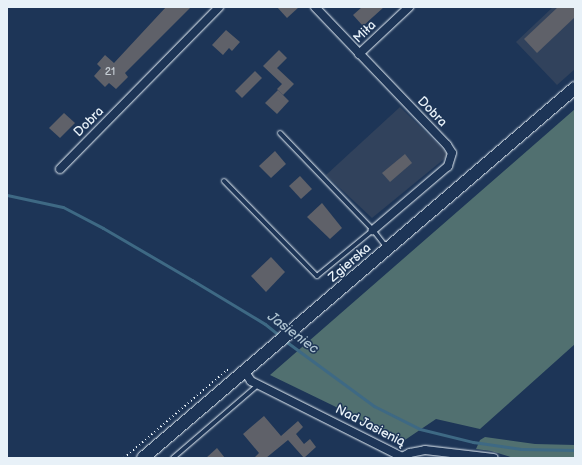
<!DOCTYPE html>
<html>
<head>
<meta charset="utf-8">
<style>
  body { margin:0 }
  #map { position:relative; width:582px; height:465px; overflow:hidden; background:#1d3557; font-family:"Balsamiq Sans",sans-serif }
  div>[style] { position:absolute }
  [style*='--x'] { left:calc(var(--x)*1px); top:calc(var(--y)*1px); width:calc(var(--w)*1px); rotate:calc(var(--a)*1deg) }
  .built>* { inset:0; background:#31425c }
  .green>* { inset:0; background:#517070 }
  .stream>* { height:3px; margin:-1.5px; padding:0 1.5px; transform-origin:1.5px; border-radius:1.5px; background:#3e6984 }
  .building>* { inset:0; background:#5f6169 }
  .path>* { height:2px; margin-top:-1px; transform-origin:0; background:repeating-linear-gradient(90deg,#e8f1f8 0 1px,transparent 0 4px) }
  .roads { filter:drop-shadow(0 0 1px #e8f1f8) drop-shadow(0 0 1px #e8f1f8) }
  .lane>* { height:4px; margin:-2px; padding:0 2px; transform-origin:2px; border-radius:2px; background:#1d3557 }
  .street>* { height:8px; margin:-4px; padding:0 4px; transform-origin:4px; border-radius:4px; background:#1d3557 }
  .secondary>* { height:12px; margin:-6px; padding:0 6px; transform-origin:6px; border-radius:6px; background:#1d3557 }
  span { translate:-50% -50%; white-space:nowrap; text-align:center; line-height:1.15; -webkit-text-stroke:3px #1d3557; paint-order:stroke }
  .number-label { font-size:11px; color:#c6cdd4 }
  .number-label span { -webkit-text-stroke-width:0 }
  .street-label { font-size:13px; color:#e8f1f8 }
  .water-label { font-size:14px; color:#acc1cf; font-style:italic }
  .frame { position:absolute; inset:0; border:8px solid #e8f1f8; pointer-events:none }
</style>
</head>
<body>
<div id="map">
  <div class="built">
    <div style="clip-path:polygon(553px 7px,575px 7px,575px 69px,557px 85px,516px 42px)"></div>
    <div style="clip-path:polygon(400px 107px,449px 155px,372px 218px,326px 175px)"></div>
  </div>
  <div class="green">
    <div style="clip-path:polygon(575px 109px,575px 344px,480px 429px,436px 419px,402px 442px,334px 406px,270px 375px)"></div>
    <div style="clip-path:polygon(485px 437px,535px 444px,575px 445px,575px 458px,514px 458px,491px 451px,476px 449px,480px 440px)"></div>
  </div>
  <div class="stream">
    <div style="--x:7;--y:195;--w:57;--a:12.1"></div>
    <div style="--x:63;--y:207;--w:45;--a:27.7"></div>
    <div style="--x:103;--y:228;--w:103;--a:30.3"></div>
    <div style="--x:192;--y:280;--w:85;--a:31.1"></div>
    <div style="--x:265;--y:324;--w:19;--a:39"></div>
    <div style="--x:284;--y:340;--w:112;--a:36.3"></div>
    <div style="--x:374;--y:406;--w:51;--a:26.6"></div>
    <div style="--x:420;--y:429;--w:55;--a:13.8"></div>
    <div style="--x:473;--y:442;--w:49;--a:8.3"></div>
    <div style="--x:521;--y:449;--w:54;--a:1.1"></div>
  </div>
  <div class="building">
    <div style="clip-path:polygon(166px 7px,191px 7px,125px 73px,128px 77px,116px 89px,109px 83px,105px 87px,94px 76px,101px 68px,97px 64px,105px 55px,114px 63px)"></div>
    <div style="clip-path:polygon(277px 7px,299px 7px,287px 18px)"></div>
    <div style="clip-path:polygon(362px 7px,384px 7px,363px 26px,353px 15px)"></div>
    <div style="clip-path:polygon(558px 7px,575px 7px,575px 17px,537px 53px,524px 39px)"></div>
    <div style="clip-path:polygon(226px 30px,240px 42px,232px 51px,229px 48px,223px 55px,212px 45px)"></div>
    <div style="clip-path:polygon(279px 50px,287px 58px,277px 68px,294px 84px,283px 95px,277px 89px,282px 84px,263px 66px)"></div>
    <div style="clip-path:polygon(255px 71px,262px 78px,242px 98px,235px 91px)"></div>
    <div style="clip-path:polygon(278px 90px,289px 101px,277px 114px,265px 103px)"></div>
    <div style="clip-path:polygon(64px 113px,75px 123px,60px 138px,49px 128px)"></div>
    <div style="clip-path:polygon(275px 151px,286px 164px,271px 178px,259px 166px)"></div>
    <div style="clip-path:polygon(405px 154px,412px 163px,390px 182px,382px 173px)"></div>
    <div style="clip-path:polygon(300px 176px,312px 189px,301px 199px,289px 186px)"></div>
    <div style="clip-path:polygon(322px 203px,342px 228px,330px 239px,307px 217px)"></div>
    <div style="clip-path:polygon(271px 257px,285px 272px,266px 292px,251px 276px)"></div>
    <div style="clip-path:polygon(264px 416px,281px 436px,298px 421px,303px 427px,296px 434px,304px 444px,310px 439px,316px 447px,304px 458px,288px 440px,266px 458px,254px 458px,259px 453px,243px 434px)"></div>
    <div style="clip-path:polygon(217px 448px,225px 458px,206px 458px)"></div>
  </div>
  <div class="path">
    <div style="--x:124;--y:458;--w:135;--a:-40.5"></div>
    <div style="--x:227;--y:370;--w:3;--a:0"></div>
  </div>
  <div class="roads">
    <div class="lane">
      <div style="--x:280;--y:133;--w:134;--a:46.2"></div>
      <div style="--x:224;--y:181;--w:133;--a:45.6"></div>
      <div style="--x:317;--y:276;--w:72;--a:-39.4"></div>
      <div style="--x:373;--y:230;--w:23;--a:52"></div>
      <div style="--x:173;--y:458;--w:113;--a:-40.7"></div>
    </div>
    <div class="street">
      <div style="--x:315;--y:7;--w:191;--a:46.3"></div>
      <div style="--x:447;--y:145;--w:9;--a:58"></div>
      <div style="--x:452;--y:153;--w:14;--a:107"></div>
      <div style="--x:448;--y:166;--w:99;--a:139.5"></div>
      <div style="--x:359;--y:54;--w:69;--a:-43.2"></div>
      <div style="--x:60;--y:169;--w:227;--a:-45.5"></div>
      <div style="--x:245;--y:372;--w:11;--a:56"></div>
      <div style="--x:251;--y:381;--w:169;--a:26.7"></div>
      <div style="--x:402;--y:457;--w:9;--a:-27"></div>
      <div style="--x:410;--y:453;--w:15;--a:-11"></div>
      <div style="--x:425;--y:450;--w:69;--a:6.6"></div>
    </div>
    <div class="secondary">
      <div style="--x:143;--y:458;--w:569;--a:-40.58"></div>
    </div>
  </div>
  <div class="number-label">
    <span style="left:110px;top:72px">21</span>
  </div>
  <div class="street-label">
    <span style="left:365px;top:32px;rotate:-44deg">Miła</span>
    <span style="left:432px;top:112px;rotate:46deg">Dobra</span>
    <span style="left:89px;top:122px;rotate:-45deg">Dobra</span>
    <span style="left:350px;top:263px;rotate:-41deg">Zgierska</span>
    <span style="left:370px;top:426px;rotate:27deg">Nad Jasienią</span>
  </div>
  <div class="water-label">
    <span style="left:293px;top:333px;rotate:37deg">Jasieniec</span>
  </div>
  <div class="frame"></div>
</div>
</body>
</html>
